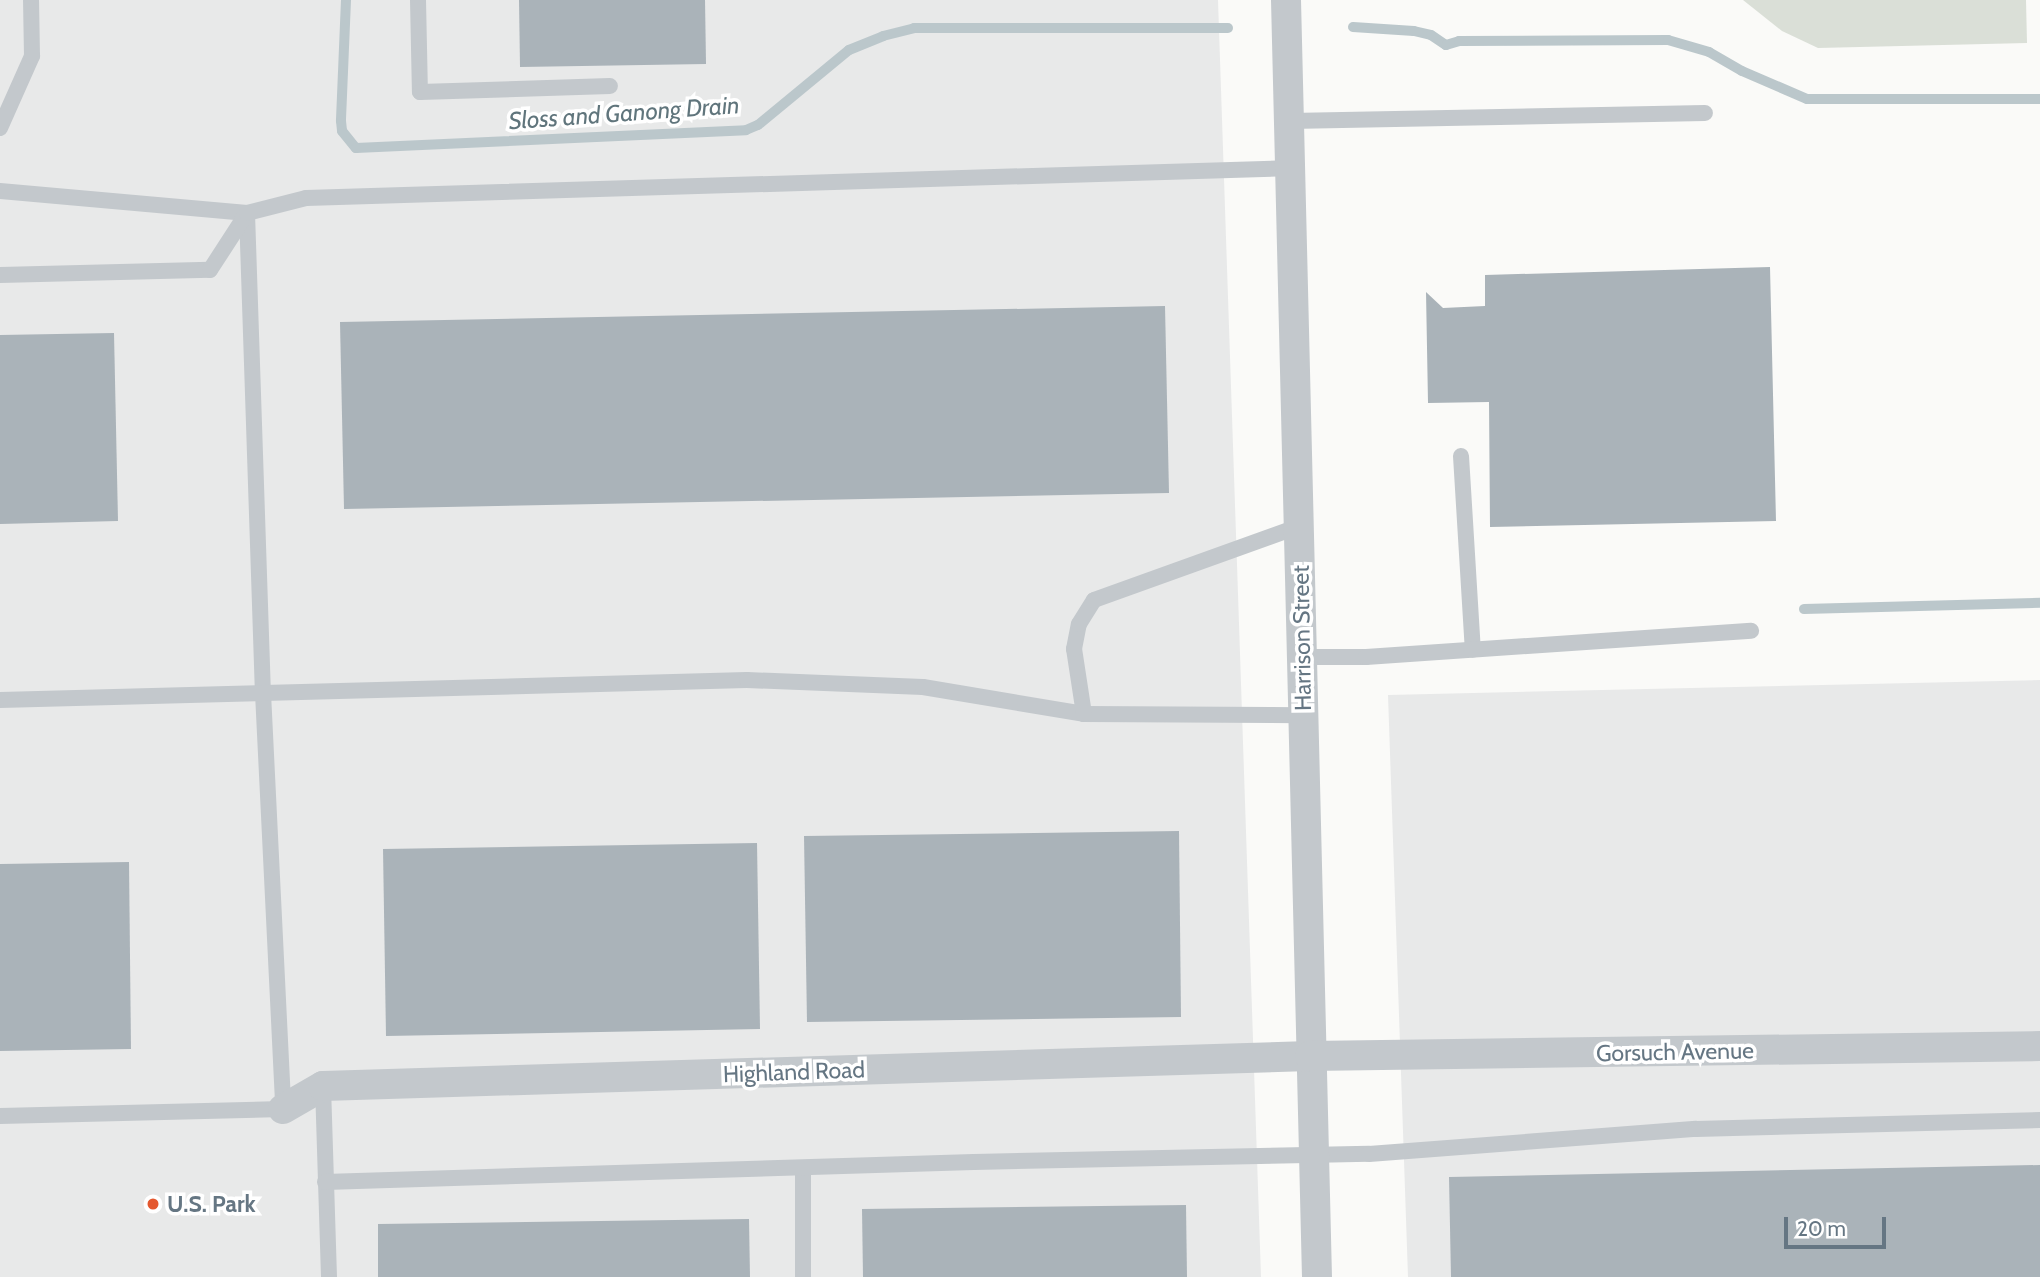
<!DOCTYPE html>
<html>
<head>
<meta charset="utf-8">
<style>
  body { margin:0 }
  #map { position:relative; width:2040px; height:1277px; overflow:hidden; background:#fafaf8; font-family:Cabin,sans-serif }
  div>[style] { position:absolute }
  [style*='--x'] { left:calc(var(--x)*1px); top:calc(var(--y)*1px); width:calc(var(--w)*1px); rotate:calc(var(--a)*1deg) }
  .built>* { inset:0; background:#e8e9e9 }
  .green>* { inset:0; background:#dadfd7 }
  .stream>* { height:10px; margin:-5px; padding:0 5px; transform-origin:5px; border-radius:5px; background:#bbc7cb }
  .building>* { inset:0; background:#aab3b9 }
  .service>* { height:16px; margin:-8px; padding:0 8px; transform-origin:8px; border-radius:8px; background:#c3c8cc }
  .minor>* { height:30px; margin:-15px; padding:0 15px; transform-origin:15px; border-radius:15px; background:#c3c8cc }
  .dots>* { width:19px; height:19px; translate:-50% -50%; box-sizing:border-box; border:4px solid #fff; border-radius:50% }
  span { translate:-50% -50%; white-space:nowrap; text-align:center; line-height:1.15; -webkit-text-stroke:7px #fff; paint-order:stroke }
  .street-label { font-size:23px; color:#657683 }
  .poi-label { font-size:23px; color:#657683; font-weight:700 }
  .left { translate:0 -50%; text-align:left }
  .water-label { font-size:24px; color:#60757c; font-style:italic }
  .scale { position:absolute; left:1784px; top:1217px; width:102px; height:32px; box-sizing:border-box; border:4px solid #657683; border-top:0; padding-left:9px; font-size:21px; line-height:24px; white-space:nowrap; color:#657683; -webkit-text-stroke:5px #fff; paint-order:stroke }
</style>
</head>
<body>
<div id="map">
  <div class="built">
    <div style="clip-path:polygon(0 0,1218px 0,1261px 1277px,0 1277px)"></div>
    <div style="clip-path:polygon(2040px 680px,2040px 1277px,1408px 1277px,1388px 695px)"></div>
  </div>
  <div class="green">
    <div style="clip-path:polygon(1743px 0,2026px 0,2027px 43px,1818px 48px,1782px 31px)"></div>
  </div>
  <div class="stream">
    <div style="--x:346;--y:0;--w:121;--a:92.4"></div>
    <div style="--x:341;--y:121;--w:10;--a:84"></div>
    <div style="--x:342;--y:131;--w:22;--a:51"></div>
    <div style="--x:356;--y:148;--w:390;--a:-2.6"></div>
    <div style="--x:746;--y:130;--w:13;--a:-23"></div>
    <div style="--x:758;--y:125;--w:118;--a:-39.5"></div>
    <div style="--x:849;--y:50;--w:37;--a:-22"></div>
    <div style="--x:883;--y:36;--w:32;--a:-14"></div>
    <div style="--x:914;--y:28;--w:314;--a:0"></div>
    <div style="--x:1353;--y:27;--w:61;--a:3.8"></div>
    <div style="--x:1414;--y:31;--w:17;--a:13"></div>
    <div style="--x:1431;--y:35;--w:18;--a:34"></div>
    <div style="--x:1446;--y:45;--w:14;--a:-17"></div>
    <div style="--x:1459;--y:41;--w:209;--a:-0.3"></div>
    <div style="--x:1668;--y:40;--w:43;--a:16.3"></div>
    <div style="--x:1709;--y:52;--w:38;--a:30"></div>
    <div style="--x:1742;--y:71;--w:71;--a:23.3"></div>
    <div style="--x:1807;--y:99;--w:233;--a:0"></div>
    <div style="--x:1804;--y:609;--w:236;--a:-1.5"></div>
  </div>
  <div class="building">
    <div style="clip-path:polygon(519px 0,705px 0,706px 64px,520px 67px)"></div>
    <div style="clip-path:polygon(1770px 267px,1776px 521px,1490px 527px,1489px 402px,1428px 403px,1426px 292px,1443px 308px,1485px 306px,1485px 275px)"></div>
    <div style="clip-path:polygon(1165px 306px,1169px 493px,344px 509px,340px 322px)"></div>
    <div style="clip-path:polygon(114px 333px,118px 521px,0 524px,0 335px)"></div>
    <div style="clip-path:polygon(1179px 831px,1181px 1017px,807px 1022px,804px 836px)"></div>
    <div style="clip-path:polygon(757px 843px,760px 1029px,386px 1036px,383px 849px)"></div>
    <div style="clip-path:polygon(129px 862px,131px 1049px,0 1051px,0 864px)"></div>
    <div style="clip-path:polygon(2040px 1165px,2040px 1277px,1451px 1277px,1449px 1177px)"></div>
    <div style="clip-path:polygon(1186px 1205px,1187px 1277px,863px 1277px,862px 1209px)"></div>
    <div style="clip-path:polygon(749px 1219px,750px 1277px,378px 1277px,378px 1224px)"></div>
  </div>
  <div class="service">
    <div style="--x:418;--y:0;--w:92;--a:88.8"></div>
    <div style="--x:420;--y:92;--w:190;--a:-1.8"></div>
    <div style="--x:1290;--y:121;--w:415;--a:-1.1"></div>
    <div style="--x:0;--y:128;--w:79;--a:-66"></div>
    <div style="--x:32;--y:56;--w:56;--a:-91"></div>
    <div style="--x:0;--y:191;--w:248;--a:5.1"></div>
    <div style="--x:247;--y:213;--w:480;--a:88.1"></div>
    <div style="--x:263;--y:693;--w:416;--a:87.2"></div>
    <div style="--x:283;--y:1109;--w:283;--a:178.6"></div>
    <div style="--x:0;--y:275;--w:210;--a:-1.4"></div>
    <div style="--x:210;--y:270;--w:68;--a:-57"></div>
    <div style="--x:247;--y:213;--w:61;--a:-14.3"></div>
    <div style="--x:306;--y:198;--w:985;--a:-1.74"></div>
    <div style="--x:1461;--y:456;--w:194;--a:86.5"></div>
    <div style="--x:1303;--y:657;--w:63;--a:0"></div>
    <div style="--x:1366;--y:657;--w:386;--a:-3.9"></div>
    <div style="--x:0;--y:700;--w:747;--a:-1.53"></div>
    <div style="--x:747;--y:680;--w:176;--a:2.3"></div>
    <div style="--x:923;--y:687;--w:163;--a:9.5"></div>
    <div style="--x:1084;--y:714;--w:220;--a:0.3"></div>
    <div style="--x:1084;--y:714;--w:66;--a:-98.7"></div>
    <div style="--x:1074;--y:649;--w:25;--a:-79"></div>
    <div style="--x:1079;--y:624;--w:28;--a:-58"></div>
    <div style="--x:1094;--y:600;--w:218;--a:-19.8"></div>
    <div style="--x:323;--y:1086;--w:191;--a:88.2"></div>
    <div style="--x:803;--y:1168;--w:109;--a:90"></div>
    <div style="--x:325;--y:1182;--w:649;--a:-1.77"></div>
    <div style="--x:974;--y:1162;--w:395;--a:-1.2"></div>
    <div style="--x:1369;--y:1154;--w:328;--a:-4.4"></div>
    <div style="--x:1696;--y:1129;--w:344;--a:-1.5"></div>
  </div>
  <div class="minor">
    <div style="--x:1286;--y:0;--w:1277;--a:88.61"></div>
    <div style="--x:283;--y:1109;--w:46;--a:-29.9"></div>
    <div style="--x:323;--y:1086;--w:987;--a:-1.74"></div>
    <div style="--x:1310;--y:1056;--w:730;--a:-0.78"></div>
  </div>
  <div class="dots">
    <div style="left:153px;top:1204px;background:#e4572e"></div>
  </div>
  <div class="street-label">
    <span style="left:1302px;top:638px;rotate:-91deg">Harrison Street</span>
    <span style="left:1675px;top:1052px;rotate:-1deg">Gorsuch Avenue</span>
    <span style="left:794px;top:1072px;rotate:-2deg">Highland Road</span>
  </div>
  <div class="poi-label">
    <span class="left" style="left:167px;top:1204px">U.S. Park</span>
  </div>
  <div class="water-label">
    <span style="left:624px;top:113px;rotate:-4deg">Sloss and Ganong Drain</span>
  </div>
  <div class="scale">20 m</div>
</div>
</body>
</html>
